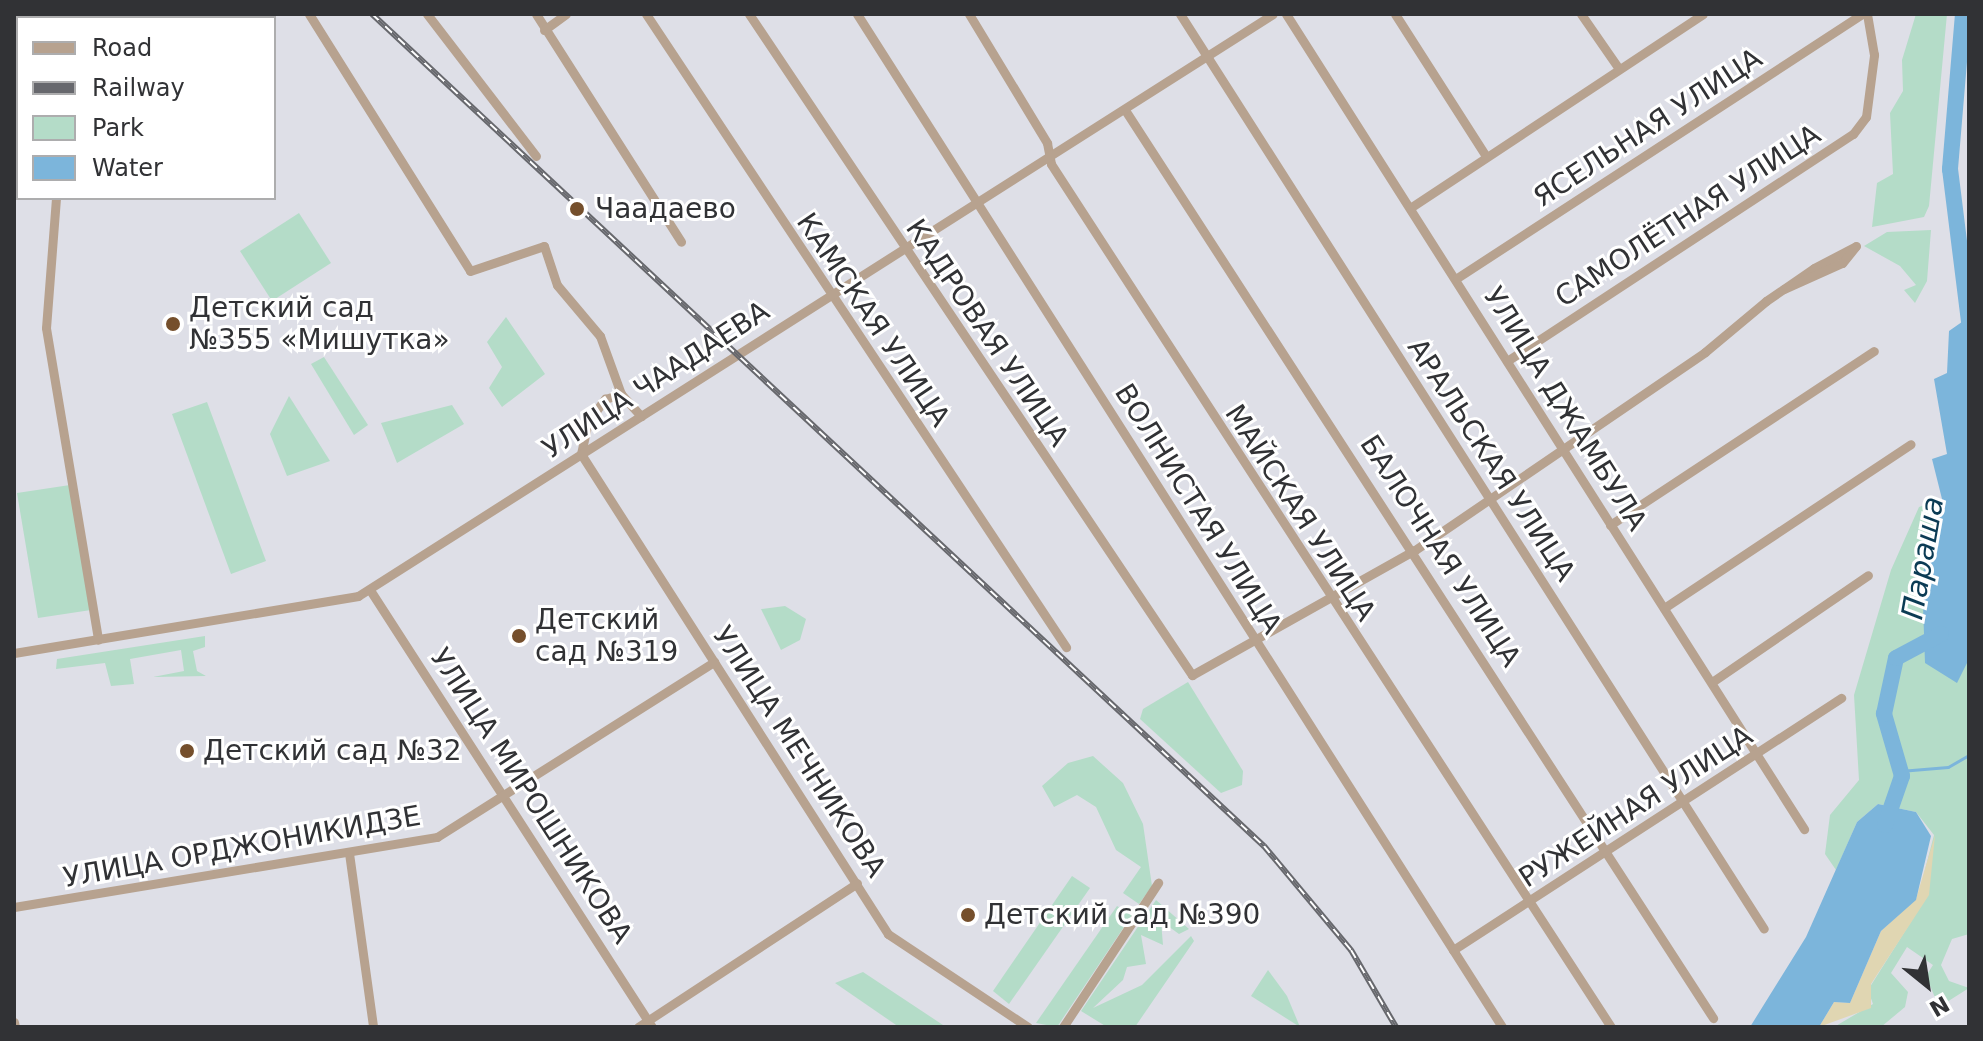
<!DOCTYPE html>
<html>
<head>
<meta charset="utf-8">
<style>
  body { margin:0 }
  #map { position:relative; width:1983px; height:1041px; overflow:hidden; background:#dedfe7; font-family:"DejaVu Sans",sans-serif }
  div>[style] { position:absolute }
  [style*='--x'] { left:calc(var(--x)*1px); top:calc(var(--y)*1px); width:calc(var(--w)*1px); rotate:calc(var(--a)*1deg) }
  .green>* { inset:0; background:#b4dcc8 }
  .sand>* { inset:0; background:#e0d6b2 }
  .water>* { inset:0; background:#7cb5db }
  .stream>* { height:3px; margin:-1.5px; padding:0 1.5px; transform-origin:1.5px; border-radius:1.5px; background:#7cb5db }
  .river>* { height:16px; margin:-8px; padding:0 8px; transform-origin:8px; border-radius:8px; background:#7cb5db }
  .minor>* { height:9px; margin:-4.5px; padding:0 4.5px; transform-origin:4.5px; border-radius:4.5px; background:#b7a28f }
  .rail>* { height:6px; margin-top:-3px; transform-origin:0; background:repeating-linear-gradient(90deg,#fff 0 9px,#67686d 0 18px); box-sizing:border-box; border-block:2px solid #67686d }
  .dots>* { width:22px; height:22px; translate:-50% -50%; box-sizing:border-box; border:4px solid #fff; border-radius:50% }
  span { translate:-50% -50%; white-space:nowrap; text-align:center; line-height:1.15; -webkit-text-stroke:6px #fff; paint-order:stroke }
  .street-label { font-size:28px; color:#313235 }
  .poi-label { font-size:28px; color:#313235 }
  .left { translate:0 -50%; text-align:left }
  .water-label { font-size:30px; color:#0b3b54; font-style:italic }
  .frame { position:absolute; inset:0; border:16px solid #313235; pointer-events:none }
  .legend { position:absolute; left:16px; top:16px; width:260px; height:184px; box-sizing:border-box; background:#fff; border:2px solid #adadae; margin:0; padding:10px 14px; list-style:none; font-size:24px; color:#313235 }
  .legend li { display:flex; align-items:center; gap:16px; height:40px }
  .legend b { width:40px; border:2px solid #adadae }
  .north { position:absolute; left:1887px; top:945px; width:80px; height:80px; -webkit-text-stroke:6px #fff; paint-order:stroke; rotate:150deg; font-size:22px; font-weight:700; line-height:32px; text-align:center; color:#313235 }
  .north::after { content:''; display:block; margin:auto; width:28px; height:36px; background:#313235; clip-path:polygon(50% 0,100% 100%,50% 72%,0 100%) }
</style>
</head>
<body>
<div id="map">
  <div class="green">
    <div style="clip-path:polygon(1916px 14px,1947px 14px,1929px 206px,1924px 217px,1872px 227px,1877px 183px,1893px 174px,1890px 113px,1903px 91px,1902px 60px)"></div>
    <div style="clip-path:polygon(299px 213px,331px 263px,272px 301px,240px 251px)"></div>
    <div style="clip-path:polygon(1931px 230px,1927px 281px,1915px 303px,1904px 290px,1916px 285px,1900px 266px,1864px 246px,1887px 232px)"></div>
    <div style="clip-path:polygon(506px 317px,545px 374px,502px 407px,489px 388px,502px 367px,487px 342px)"></div>
    <div style="clip-path:polygon(324px 357px,368px 425px,354px 435px,311px 364px)"></div>
    <div style="clip-path:polygon(289px 396px,330px 461px,287px 476px,270px 434px)"></div>
    <div style="clip-path:polygon(207px 402px,266px 561px,231px 574px,172px 414px)"></div>
    <div style="clip-path:polygon(452px 405px,464px 424px,397px 463px,381px 423px)"></div>
    <div style="clip-path:polygon(70px 485px,91px 610px,38px 618px,17px 493px)"></div>
    <div style="clip-path:polygon(1943px 499px,1969px 659px,1969px 934px,1952px 939px,1941px 965px,1949px 981px,1969px 988px,1939px 1007px,1926px 976px,1933px 965px,1907px 947px,1891px 973px,1908px 992px,1905px 1007px,1881px 1027px,1834px 1027px,1873px 1004px,1868px 990px,1912px 920px,1934px 835px,1916px 812px,1878px 804px,1857px 822px,1836px 870px,1825px 854px,1830px 815px,1859px 780px,1854px 695px,1891px 570px,1919px 507px)"></div>
    <div style="clip-path:polygon(785px 606px,806px 619px,800px 640px,781px 650px,761px 609px)"></div>
    <div style="clip-path:polygon(205px 636px,205px 647px,193px 651px,197px 671px,206px 676px,153px 677px,184px 671px,181px 650px,130px 659px,134px 684px,111px 686px,105px 663px,56px 669px,57px 659px)"></div>
    <div style="clip-path:polygon(1188px 682px,1243px 771px,1242px 785px,1221px 793px,1140px 719px,1143px 709px)"></div>
    <div style="clip-path:polygon(1093px 756px,1123px 783px,1143px 824px,1152px 886px,1139px 904px,1123px 893px,1141px 867px,1116px 850px,1096px 807px,1077px 795px,1054px 807px,1042px 786px,1068px 763px)"></div>
    <div style="clip-path:polygon(1072px 876px,1090px 888px,1009px 1004px,993px 991px)"></div>
    <div style="clip-path:polygon(1156px 900px,1189px 929px,1179px 934px,1161px 921px,1163px 945px,1141px 935px,1146px 964px,1127px 967px,1123px 980px,1093px 1008px,1142px 985px,1191px 936px,1194px 941px,1135px 1027px,1107px 1027px,1081px 1011px)"></div>
    <div style="clip-path:polygon(1117px 906px,1132px 915px,1057px 1027px,1036px 1023px)"></div>
    <div style="clip-path:polygon(1268px 970px,1287px 996px,1300px 1027px,1251px 996px)"></div>
    <div style="clip-path:polygon(863px 972px,946px 1027px,899px 1027px,835px 983px)"></div>
  </div>
  <div class="sand">
    <div style="clip-path:polygon(1935px 835px,1929px 895px,1871px 984px,1871px 1008px,1819px 1027px,1834px 1002px,1850px 1003px,1881px 931px,1916px 899px)"></div>
  </div>
  <div class="water">
    <div style="clip-path:polygon(1969px 317px,1969px 659px,1957px 683px,1925px 663px,1922px 577px,1942px 499px,1932px 459px,1947px 454px,1934px 379px,1947px 373px,1949px 331px)"></div>
    <div style="clip-path:polygon(1878px 804px,1916px 812px,1931px 836px,1916px 900px,1881px 931px,1850px 1003px,1834px 1002px,1819px 1027px,1750px 1027px,1806px 937px,1857px 822px)"></div>
  </div>
  <div class="stream">
    <div style="--x:1900;--y:771;--w:48;--a:-4.8"></div>
    <div style="--x:1948;--y:767;--w:24;--a:-30"></div>
  </div>
  <div class="river">
    <div style="--x:1963;--y:14;--w:156;--a:94.8"></div>
    <div style="--x:1950;--y:169;--w:154;--a:82.9"></div>
    <div style="--x:1885;--y:825;--w:52;--a:-70.9"></div>
    <div style="--x:1902;--y:776;--w:65;--a:-106.2"></div>
    <div style="--x:1884;--y:714;--w:57;--a:-77.9"></div>
    <div style="--x:1896;--y:658;--w:51;--a:-28.1"></div>
  </div>
  <div class="minor">
    <div style="--x:309;--y:14;--w:303;--a:57.9"></div>
    <div style="--x:470;--y:271;--w:78;--a:-18.7"></div>
    <div style="--x:544;--y:246;--w:41;--a:71.6"></div>
    <div style="--x:557;--y:285;--w:67;--a:49.9"></div>
    <div style="--x:600;--y:336;--w:62;--a:70.1"></div>
    <div style="--x:427;--y:14;--w:179;--a:52.5"></div>
    <div style="--x:536;--y:14;--w:270;--a:57.5"></div>
    <div style="--x:646;--y:14;--w:760;--a:56.44"></div>
    <div style="--x:749;--y:14;--w:796;--a:56.17"></div>
    <div style="--x:1192;--y:675;--w:256;--a:-29.3"></div>
    <div style="--x:1415;--y:550;--w:351;--a:-34.3"></div>
    <div style="--x:1705;--y:352;--w:80;--a:-39.9"></div>
    <div style="--x:1766;--y:301;--w:58;--a:-34.5"></div>
    <div style="--x:1814;--y:268;--w:47;--a:-27.6"></div>
    <div style="--x:1856;--y:246;--w:22;--a:129"></div>
    <div style="--x:1842;--y:263;--w:64;--a:155.9"></div>
    <div style="--x:857;--y:14;--w:1201;--a:57.51"></div>
    <div style="--x:969;--y:14;--w:151;--a:58.8"></div>
    <div style="--x:1047;--y:143;--w:21;--a:79"></div>
    <div style="--x:1051;--y:164;--w:1029;--a:57.02"></div>
    <div style="--x:1180;--y:14;--w:1085;--a:57.45"></div>
    <div style="--x:1286;--y:14;--w:966;--a:57.56"></div>
    <div style="--x:1395;--y:14;--w:167;--a:57.4"></div>
    <div style="--x:1581;--y:14;--w:63;--a:55.3"></div>
    <div style="--x:544;--y:30;--w:27;--a:-36"></div>
    <div style="--x:1125;--y:110;--w:1082;--a:57.07"></div>
    <div style="--x:56;--y:198;--w:130;--a:94.4"></div>
    <div style="--x:46;--y:328;--w:316;--a:80.5"></div>
    <div style="--x:1410;--y:208;--w:351;--a:-33.5"></div>
    <div style="--x:1457;--y:278;--w:483;--a:-33.1"></div>
    <div style="--x:1507;--y:361;--w:414;--a:-33.3"></div>
    <div style="--x:1853;--y:134;--w:21;--a:-53"></div>
    <div style="--x:1866;--y:117;--w:63;--a:-82.6"></div>
    <div style="--x:1874;--y:55;--w:42;--a:-99.7"></div>
    <div style="--x:581;--y:454;--w:570;--a:57.4"></div>
    <div style="--x:888;--y:934;--w:168;--a:33.6"></div>
    <div style="--x:581;--y:454;--w:33;--a:-78"></div>
    <div style="--x:588;--y:422;--w:29;--a:-54"></div>
    <div style="--x:605;--y:399;--w:17;--a:-17"></div>
    <div style="--x:621;--y:394;--w:30;--a:48"></div>
    <div style="--x:1610;--y:525;--w:316;--a:-33.4"></div>
    <div style="--x:370;--y:590;--w:520;--a:57.17"></div>
    <div style="--x:1664;--y:608;--w:296;--a:-33.6"></div>
    <div style="--x:14;--y:653;--w:349;--a:-9.4"></div>
    <div style="--x:358;--y:596;--w:1084;--a:-32.46"></div>
    <div style="--x:1712;--y:682;--w:189;--a:-34.4"></div>
    <div style="--x:349;--y:853;--w:176;--a:82.1"></div>
    <div style="--x:14;--y:907;--w:429;--a:-9.4"></div>
    <div style="--x:437;--y:837;--w:328;--a:-32.3"></div>
    <div style="--x:1453;--y:950;--w:463;--a:-33"></div>
    <div style="--x:14;--y:1022;--w:5;--a:79"></div>
    <div style="--x:638;--y:1027;--w:262;--a:-33.3"></div>
    <div style="--x:1063;--y:1027;--w:173;--a:-56.6"></div>
  </div>
  <div class="rail">
    <div style="--x:372;--y:14;--w:1220;--a:43.01"></div>
    <div style="--x:1264;--y:846;--w:136;--a:50.1"></div>
    <div style="--x:1351;--y:950;--w:89;--a:59.7"></div>
  </div>
  <div class="dots">
    <div style="left:577px;top:209px;background:#754f2c"></div>
    <div style="left:173px;top:324px;background:#754f2c"></div>
    <div style="left:519px;top:636px;background:#754f2c"></div>
    <div style="left:187px;top:751px;background:#754f2c"></div>
    <div style="left:968px;top:915px;background:#754f2c"></div>
  </div>
  <div class="street-label">
    <span style="left:1648px;top:128px;rotate:-33deg">ЯСЕЛЬНАЯ УЛИЦА</span>
    <span style="left:1688px;top:216px;rotate:-33deg">САМОЛЁТНАЯ УЛИЦА</span>
    <span style="left:873px;top:320px;rotate:56deg">КАМСКАЯ УЛИЦА</span>
    <span style="left:987px;top:333px;rotate:56deg">КАДРОВАЯ УЛИЦА</span>
    <span style="left:656px;top:380px;rotate:-33deg">УЛИЦА ЧААДАЕВА</span>
    <span style="left:1565px;top:409px;rotate:58deg">УЛИЦА ДЖАМБУЛА</span>
    <span style="left:1491px;top:460px;rotate:57deg">АРАЛЬСКАЯ УЛИЦА</span>
    <span style="left:1198px;top:509px;rotate:58deg">ВОЛНИСТАЯ УЛИЦА</span>
    <span style="left:1300px;top:513px;rotate:57deg">МАЙСКАЯ УЛИЦА</span>
    <span style="left:1440px;top:551px;rotate:57deg">БАЛОЧНАЯ УЛИЦА</span>
    <span style="left:799px;top:752px;rotate:57deg">УЛИЦА МЕЧНИКОВА</span>
    <span style="left:531px;top:796px;rotate:57deg">УЛИЦА МИРОШНИКОВА</span>
    <span style="left:1636px;top:807px;rotate:-33deg">РУЖЕЙНАЯ УЛИЦА</span>
    <span style="left:242px;top:847px;rotate:-10deg">УЛИЦА ОРДЖОНИКИДЗЕ</span>
  </div>
  <div class="poi-label">
    <span class="left" style="left:595px;top:209px">Чаадаево</span>
    <span class="left" style="left:189px;top:324px">Детский сад<br>№355 «Мишутка»</span>
    <span class="left" style="left:535px;top:636px">Детский<br>сад №319</span>
    <span class="left" style="left:203px;top:751px">Детский сад №32</span>
    <span class="left" style="left:984px;top:915px">Детский сад №390</span>
  </div>
  <div class="water-label">
    <span style="left:1923px;top:558px;rotate:-80deg">Параша</span>
  </div>
  <div class="frame"></div>
  <ul class="legend">
  <li><b style="height:10px;background:#b7a28f"></b>Road</li>
  <li><b style="height:10px;background:#67686d"></b>Railway</li>
  <li><b style="height:22px;background:#b4dcc8"></b>Park</li>
  <li><b style="height:22px;background:#7cb5db"></b>Water</li>
  </ul>
  <div class="north">N</div>
</div>
</body>
</html>
